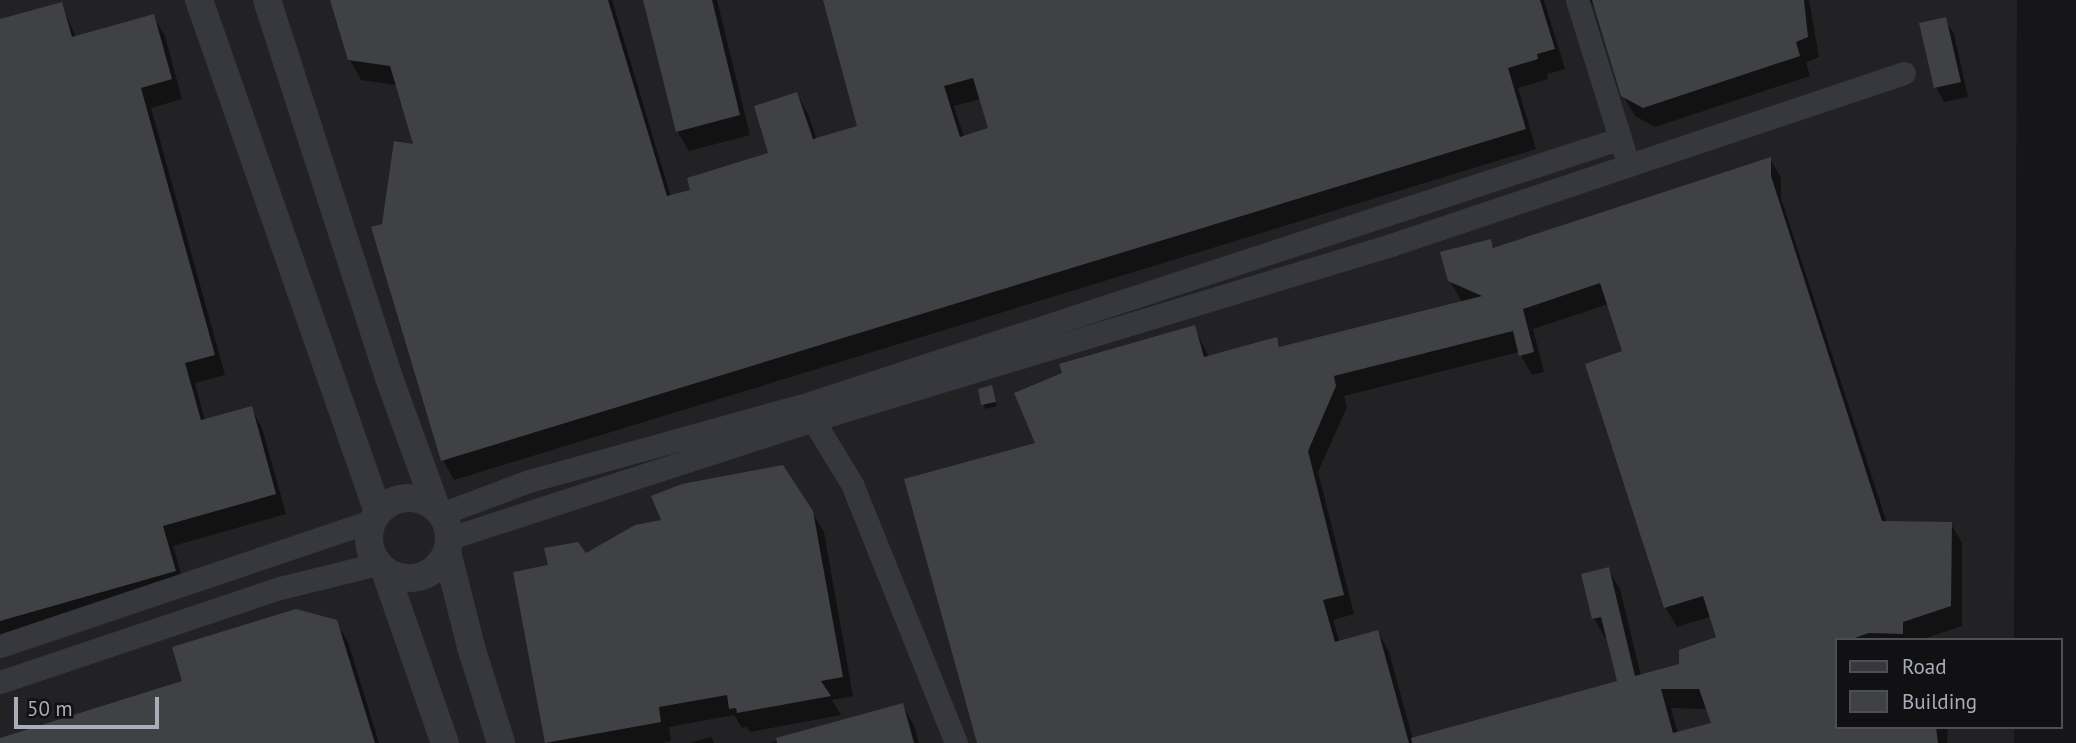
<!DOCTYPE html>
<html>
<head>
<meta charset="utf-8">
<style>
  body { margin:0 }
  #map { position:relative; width:2076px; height:743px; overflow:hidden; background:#161618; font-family:"PT Sans",sans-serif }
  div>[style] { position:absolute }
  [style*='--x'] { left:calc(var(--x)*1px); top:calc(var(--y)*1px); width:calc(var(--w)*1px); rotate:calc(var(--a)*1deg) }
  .built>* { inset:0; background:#222225 }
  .shadow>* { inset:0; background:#0007 }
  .building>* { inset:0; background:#404145 }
  .minor>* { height:23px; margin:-11.5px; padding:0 11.5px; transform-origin:11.5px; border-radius:11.5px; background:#37383d }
  .tertiary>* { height:28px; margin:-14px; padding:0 14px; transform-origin:14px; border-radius:14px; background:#37383d }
  .tertiary>.ring { margin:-14px; padding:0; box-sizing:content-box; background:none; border:28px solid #37383d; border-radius:50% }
  span { translate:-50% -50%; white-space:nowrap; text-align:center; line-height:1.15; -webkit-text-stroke:5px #111113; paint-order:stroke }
  .legend { position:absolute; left:1835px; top:638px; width:228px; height:91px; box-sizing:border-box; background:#111113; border:2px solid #4d4f55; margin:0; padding:9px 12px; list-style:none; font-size:21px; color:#a8adb8 }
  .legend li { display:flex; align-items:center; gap:14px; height:35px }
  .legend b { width:35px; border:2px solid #4d4f55 }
  .scale { position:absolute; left:14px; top:697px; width:145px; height:32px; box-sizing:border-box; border:4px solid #a8adb8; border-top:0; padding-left:9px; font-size:21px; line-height:24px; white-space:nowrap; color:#a8adb8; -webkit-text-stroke:5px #111113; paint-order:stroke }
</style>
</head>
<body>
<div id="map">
  <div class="built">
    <div style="clip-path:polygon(0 0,2017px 0,2014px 640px,1836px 640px,1836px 727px,2014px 727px,2014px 743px,0 743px)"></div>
  </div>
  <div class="shadow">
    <div style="clip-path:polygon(evenodd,332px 0,612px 0,671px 197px,692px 191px,771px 154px,797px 94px,808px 114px,817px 140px,859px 127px,825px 0,1544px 0,1565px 69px,1547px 74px,1548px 79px,1518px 88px,1536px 149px,454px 480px,443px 460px,384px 225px,416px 146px,397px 85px,361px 80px,350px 60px,332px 0,981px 99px,990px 129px,964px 137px,954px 106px,981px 99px)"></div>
    <div style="clip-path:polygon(645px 0,717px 0,750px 135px,689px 151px,677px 131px)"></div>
    <div style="clip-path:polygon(1590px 0,1809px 0,1819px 57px,1806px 62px,1810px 76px,1655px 127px,1635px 116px,1623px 95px,1596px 9px)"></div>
    <div style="clip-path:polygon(61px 4px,76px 37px,153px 16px,165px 36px,182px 99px,151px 108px,225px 375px,195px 383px,205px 421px,251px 408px,262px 428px,286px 514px,173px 546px,186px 591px,0 643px,0 21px)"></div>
    <div style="clip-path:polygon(1945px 19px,1954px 34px,1968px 97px,1944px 102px,1936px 87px)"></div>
    <div style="clip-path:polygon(evenodd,1770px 159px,1781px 178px,1781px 198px,1887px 523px,1951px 524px,1962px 543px,1962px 626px,1920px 640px,1836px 640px,1836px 685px,1771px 706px,1772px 709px,1836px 692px,1836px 727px,1948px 727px,1947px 743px,979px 743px,1037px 444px,1194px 327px,1209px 358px,1276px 339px,1281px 349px,1462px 302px,1449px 280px,1490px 241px,1495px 249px,1770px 159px,1609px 304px,1625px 352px,1587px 365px,1666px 608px,1677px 627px,1712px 616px,1719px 638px,1681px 665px,1641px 676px,1620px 589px,1608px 569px,1594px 618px,1605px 638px,1608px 637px,1619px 682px,1413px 740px,1389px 652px,1378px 632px,1340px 643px,1333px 620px,1354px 614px,1318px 472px,1347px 407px,1344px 396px,1519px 352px,1532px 375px,1544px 372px,1533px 329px,1609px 304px,1770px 159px,1671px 708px,1708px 709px,1713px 724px,1678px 734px,1671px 708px)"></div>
    <div style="clip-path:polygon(991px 387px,997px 406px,985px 409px,980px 390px)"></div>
    <div style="clip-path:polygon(812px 512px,824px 532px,853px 696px,832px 700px,841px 715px,750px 732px,747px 727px,742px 728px,734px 715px,669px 727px,671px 741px,662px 743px,547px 743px,550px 567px,585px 556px)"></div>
    <div style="clip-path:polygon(336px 622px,348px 642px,379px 743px,0 743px,0 740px,184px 683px)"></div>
    <div style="clip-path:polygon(902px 705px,914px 725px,919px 743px,770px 743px)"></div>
    <div style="clip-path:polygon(711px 737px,714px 743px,690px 743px)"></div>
  </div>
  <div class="building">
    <div style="clip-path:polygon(evenodd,330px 0,608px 0,667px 196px,690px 190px,687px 178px,768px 153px,754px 106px,797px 92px,813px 139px,857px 126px,823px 0,1540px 0,1555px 49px,1537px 54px,1538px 59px,1508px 68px,1526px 129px,441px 461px,371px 227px,382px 224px,394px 141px,413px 144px,390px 66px,348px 60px,330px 0,973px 78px,988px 128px,960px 137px,944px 86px,973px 78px)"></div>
    <div style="clip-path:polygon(643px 0,712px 0,740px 115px,676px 132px)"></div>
    <div style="clip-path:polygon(1592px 0,1804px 0,1808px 37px,1796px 42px,1800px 56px,1643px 108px,1621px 96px)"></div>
    <div style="clip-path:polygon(62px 2px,72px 37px,154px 14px,172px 79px,141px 88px,215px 355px,185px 363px,201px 420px,252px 406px,276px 494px,163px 526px,176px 571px,0 621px,0 19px)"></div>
    <div style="clip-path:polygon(1946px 17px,1961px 82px,1934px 88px,1919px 23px)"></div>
    <div style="clip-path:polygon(evenodd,1771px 157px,1771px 176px,1882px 521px,1952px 522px,1951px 606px,1903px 622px,1903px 634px,1869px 633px,1849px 640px,1836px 640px,1836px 727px,1936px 727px,1938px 743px,1412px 743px,1411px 738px,1617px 681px,1601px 617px,1592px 619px,1581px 574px,1609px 567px,1635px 676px,1679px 664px,1679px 650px,1716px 637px,1703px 596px,1664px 608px,1585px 364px,1622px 351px,1600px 283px,1523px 309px,1534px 352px,1519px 356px,1513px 331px,1334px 376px,1336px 386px,1308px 451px,1344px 595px,1323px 600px,1335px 642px,1378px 630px,1409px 743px,977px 743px,904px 479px,1035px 443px,1014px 393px,1062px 373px,1059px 364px,1195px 325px,1204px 357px,1277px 337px,1279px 347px,1482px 296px,1448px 281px,1440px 252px,1491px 239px,1493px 248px,1771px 157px,1661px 689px,1699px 689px,1711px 723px,1673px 733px,1661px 689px)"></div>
    <div style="clip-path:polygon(992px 385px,996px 402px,981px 405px,978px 389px)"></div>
    <div style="clip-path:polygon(783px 465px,813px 511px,843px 677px,821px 681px,831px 696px,737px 713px,736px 708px,729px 709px,727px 695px,659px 707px,661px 722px,545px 743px,513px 572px,548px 565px,544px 548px,578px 542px,586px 553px,635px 525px,661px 520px,651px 496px,682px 484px)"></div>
    <div style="clip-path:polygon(296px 609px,337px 620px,375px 743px,0 743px,0 738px,182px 681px,172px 647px)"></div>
    <div style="clip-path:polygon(903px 703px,914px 743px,777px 743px,776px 738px)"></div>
  </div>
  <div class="minor">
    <div style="--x:1577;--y:0;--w:158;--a:72.7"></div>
    <div style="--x:810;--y:407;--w:13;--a:77"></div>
    <div style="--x:813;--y:420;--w:75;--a:58.6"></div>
    <div style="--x:852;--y:484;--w:279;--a:68.1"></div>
    <div style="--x:441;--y:514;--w:94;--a:-20.6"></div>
    <div style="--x:529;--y:481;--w:292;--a:-15.5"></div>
    <div style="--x:810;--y:403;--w:850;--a:-18.09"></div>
    <div style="--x:450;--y:538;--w:382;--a:-18"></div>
    <div style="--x:813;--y:420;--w:604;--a:-16.84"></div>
    <div style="--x:1391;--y:245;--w:541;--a:-18.54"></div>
    <div style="--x:0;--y:646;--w:392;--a:-18.6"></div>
    <div style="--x:0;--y:682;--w:295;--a:-18.6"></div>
    <div style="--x:280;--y:588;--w:100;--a:-13.9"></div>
  </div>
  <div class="tertiary">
    <div style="--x:199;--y:0;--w:542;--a:70.73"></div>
    <div style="--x:267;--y:0;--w:397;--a:72.1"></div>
    <div style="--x:389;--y:378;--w:137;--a:70"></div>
    <div class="ring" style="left:369px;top:498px;width:52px;height:52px"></div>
    <div style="--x:447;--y:552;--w:98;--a:75.8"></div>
    <div style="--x:471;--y:647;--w:101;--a:72.6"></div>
    <div style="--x:385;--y:571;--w:182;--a:70.8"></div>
  </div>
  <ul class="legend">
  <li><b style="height:9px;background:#37383d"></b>Road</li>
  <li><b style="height:19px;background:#404145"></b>Building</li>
  </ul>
  <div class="scale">50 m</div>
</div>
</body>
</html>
